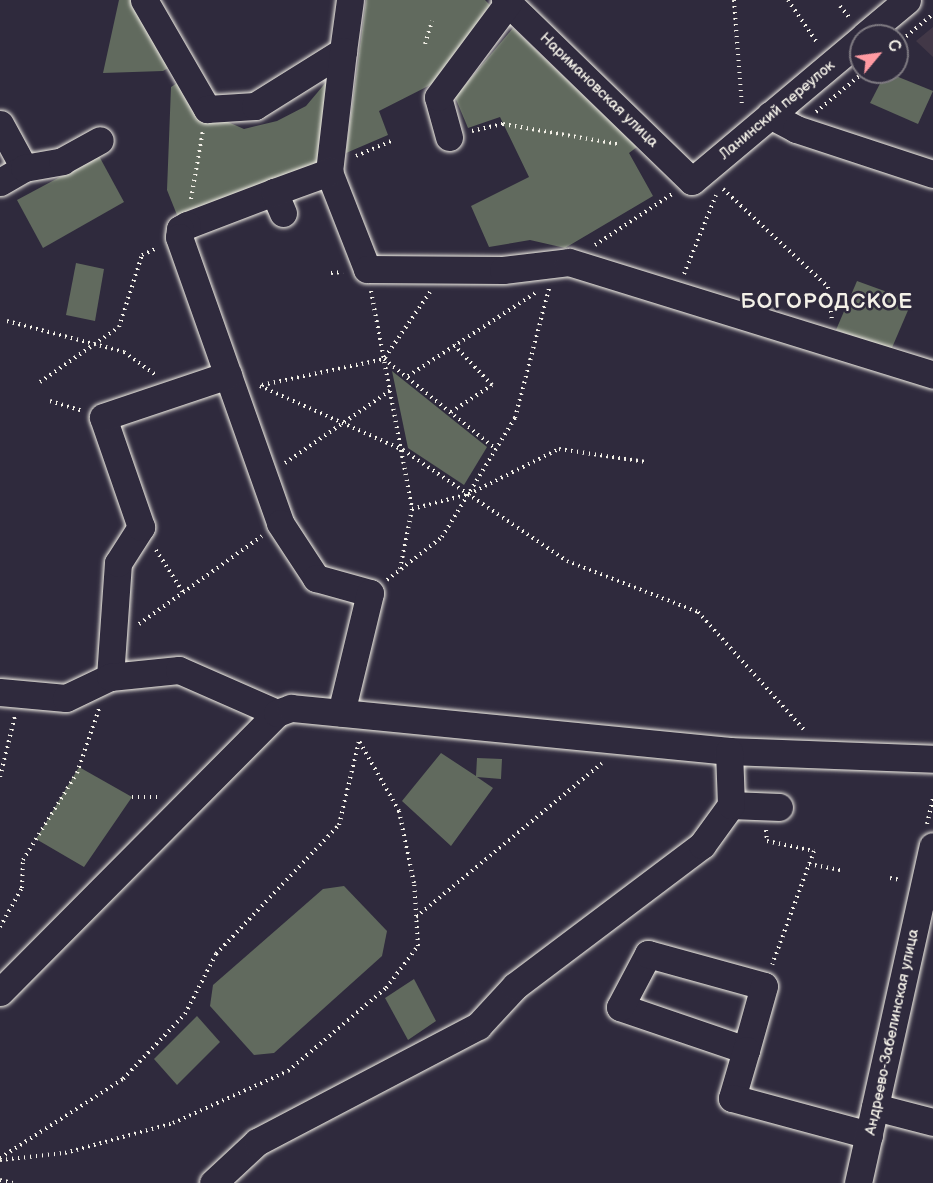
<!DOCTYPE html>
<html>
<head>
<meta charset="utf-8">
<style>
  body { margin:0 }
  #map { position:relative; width:933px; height:1183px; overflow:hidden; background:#2f2a3d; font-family:"Balsamiq Sans",sans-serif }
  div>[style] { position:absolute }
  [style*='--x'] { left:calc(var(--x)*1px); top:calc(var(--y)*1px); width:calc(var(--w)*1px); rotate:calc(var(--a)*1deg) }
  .built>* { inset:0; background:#423847 }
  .green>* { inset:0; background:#616a5e }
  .path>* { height:4px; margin-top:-2px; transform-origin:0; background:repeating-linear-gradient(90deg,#f4f1e8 0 1.5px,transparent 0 6px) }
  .roads { filter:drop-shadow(0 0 2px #f4f1e8) drop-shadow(0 0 2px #f4f1e8) }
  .minor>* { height:27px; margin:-13.5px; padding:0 13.5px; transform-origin:13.5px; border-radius:13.5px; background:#2f2a3d }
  span { translate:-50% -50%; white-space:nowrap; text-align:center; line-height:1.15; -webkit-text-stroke:5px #2f2a3d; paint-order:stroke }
  .street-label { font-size:15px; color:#f4f1e8 }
  .district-label { font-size:21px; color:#f4f1e8; font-weight:700; letter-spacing:1.5px }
  .north { position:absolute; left:849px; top:24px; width:60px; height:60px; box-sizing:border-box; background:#2f2a3d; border:2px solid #7e7a81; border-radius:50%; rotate:61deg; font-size:16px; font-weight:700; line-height:24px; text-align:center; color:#f4f1e8 }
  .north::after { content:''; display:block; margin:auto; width:21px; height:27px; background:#ff9aa2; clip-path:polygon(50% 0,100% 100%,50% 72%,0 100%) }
</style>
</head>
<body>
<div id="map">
  <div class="built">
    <div style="clip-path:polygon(933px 27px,933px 57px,916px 41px)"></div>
  </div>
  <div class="green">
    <div style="clip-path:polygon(119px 0,137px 0,173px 65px,163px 71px,103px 73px)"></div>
    <div style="clip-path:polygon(366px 0,485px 0,495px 10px,448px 76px,379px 111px,388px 135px,346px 153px)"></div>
    <div style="clip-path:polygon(513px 28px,637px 147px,629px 153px,653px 196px,565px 248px,530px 240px,489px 247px,471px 206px,529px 177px,500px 117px,468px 128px,455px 97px)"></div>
    <div style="clip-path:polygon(886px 72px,933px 91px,918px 124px,870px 103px)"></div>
    <div style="clip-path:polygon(333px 74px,322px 163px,179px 220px,167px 190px,171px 87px,182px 80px,205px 112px,244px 129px,277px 121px,306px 106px)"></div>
    <div style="clip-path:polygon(99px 156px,124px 202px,43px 248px,17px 200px)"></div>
    <div style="clip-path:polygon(76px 263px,104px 269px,95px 321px,66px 315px)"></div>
    <div style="clip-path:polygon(857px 281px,912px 301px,891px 350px,836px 330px)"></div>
    <div style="clip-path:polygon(392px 371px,487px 447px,464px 485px,408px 448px)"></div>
    <div style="clip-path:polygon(441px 753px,476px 776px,477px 758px,502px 759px,501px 779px,477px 777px,493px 788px,451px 846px,402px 801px)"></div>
    <div style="clip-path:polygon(79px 767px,132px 797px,84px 867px,36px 839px)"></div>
    <div style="clip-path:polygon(344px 886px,387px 931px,382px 956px,274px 1053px,254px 1055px,210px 1006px,213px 985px,323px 889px)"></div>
    <div style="clip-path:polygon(414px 979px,436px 1021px,408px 1040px,385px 998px)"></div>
    <div style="clip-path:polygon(197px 1016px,220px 1042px,177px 1085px,154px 1059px)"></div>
  </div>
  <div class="path">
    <div style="--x:734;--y:0;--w:107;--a:85.7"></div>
    <div style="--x:788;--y:0;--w:53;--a:55.7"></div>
    <div style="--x:840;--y:6;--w:14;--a:51"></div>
    <div style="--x:425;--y:44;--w:24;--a:-73"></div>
    <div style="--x:897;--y:44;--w:47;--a:-39.8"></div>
    <div style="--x:816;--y:112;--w:62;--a:-39.8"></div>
    <div style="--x:472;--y:131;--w:32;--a:-13"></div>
    <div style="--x:503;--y:124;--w:117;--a:9.9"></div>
    <div style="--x:356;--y:156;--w:38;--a:-23"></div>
    <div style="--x:723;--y:189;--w:144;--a:43"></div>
    <div style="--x:828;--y:287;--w:32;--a:83"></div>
    <div style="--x:191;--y:199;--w:70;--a:-80.1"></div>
    <div style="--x:595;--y:245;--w:92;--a:-33.5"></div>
    <div style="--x:331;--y:273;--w:12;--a:-5"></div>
    <div style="--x:684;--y:274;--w:85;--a:-67.9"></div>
    <div style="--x:371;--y:291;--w:222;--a:79.3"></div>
    <div style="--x:412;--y:509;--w:61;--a:101.3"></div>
    <div style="--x:430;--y:292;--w:81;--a:124.5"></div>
    <div style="--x:384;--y:359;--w:144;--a:38.8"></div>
    <div style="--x:7;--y:321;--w:121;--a:14.8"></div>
    <div style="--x:124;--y:352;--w:39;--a:36"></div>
    <div style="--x:408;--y:376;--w:154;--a:-33.1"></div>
    <div style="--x:40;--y:382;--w:96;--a:-34.8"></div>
    <div style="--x:119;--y:327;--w:76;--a:-72.3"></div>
    <div style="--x:142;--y:255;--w:17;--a:-25"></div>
    <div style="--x:262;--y:385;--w:125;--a:-12"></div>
    <div style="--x:260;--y:386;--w:157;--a:24.1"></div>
    <div style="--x:403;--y:450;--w:198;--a:34.1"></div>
    <div style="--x:567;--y:561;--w:141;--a:21.3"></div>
    <div style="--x:698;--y:612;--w:160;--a:48"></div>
    <div style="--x:50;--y:401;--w:34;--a:17"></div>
    <div style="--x:451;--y:412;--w:49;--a:-33.4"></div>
    <div style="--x:492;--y:385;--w:55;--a:-133.5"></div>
    <div style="--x:285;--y:463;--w:129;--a:-34.6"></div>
    <div style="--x:412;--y:509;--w:59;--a:-14.7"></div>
    <div style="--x:469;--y:494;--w:101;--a:-26.6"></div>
    <div style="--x:559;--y:449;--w:88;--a:8.5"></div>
    <div style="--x:156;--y:550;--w:50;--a:57.3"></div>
    <div style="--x:387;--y:580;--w:70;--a:-38"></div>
    <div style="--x:442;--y:537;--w:140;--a:-58.5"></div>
    <div style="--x:515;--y:418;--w:134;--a:-75.3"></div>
    <div style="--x:139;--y:624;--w:151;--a:-35.6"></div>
    <div style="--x:0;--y:777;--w:63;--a:-76.2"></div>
    <div style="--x:132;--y:797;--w:26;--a:0"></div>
    <div style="--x:927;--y:824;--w:26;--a:-77"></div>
    <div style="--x:766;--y:830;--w:11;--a:85"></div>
    <div style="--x:767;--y:841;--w:48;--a:12"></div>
    <div style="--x:814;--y:851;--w:121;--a:110.2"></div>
    <div style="--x:809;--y:864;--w:32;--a:11"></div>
    <div style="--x:890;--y:878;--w:11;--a:10"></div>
    <div style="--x:416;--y:917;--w:241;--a:-39.6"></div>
    <div style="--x:0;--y:927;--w:45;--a:-60.6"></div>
    <div style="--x:22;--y:888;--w:28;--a:-88"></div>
    <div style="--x:23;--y:860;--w:102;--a:-58.2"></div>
    <div style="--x:77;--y:773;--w:68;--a:-71"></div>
    <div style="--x:0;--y:1158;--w:146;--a:-32.7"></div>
    <div style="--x:123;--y:1079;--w:90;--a:-46.4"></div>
    <div style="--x:185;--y:1014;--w:68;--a:-62.7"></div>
    <div style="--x:216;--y:954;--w:178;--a:-46.4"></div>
    <div style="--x:339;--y:825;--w:86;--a:-76.6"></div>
    <div style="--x:0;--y:1160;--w:65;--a:-6.1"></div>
    <div style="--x:65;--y:1153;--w:112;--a:-15.5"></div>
    <div style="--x:173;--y:1123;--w:126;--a:-24.3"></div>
    <div style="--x:288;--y:1071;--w:128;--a:-40.3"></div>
    <div style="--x:386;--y:988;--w:53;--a:-52.7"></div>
    <div style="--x:418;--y:946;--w:63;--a:-93.6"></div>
    <div style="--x:414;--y:883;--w:74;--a:-101.8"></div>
    <div style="--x:399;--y:811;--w:83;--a:-119.7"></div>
    <div style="--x:0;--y:1180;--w:13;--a:13"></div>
  </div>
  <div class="roads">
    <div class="minor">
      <div style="--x:144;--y:0;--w:126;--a:60"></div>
      <div style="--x:207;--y:109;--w:48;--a:-3.6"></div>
      <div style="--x:255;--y:106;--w:104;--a:-32"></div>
      <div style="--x:343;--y:51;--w:51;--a:-82.2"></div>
      <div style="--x:505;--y:0;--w:260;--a:44.1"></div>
      <div style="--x:692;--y:181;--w:221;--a:-40"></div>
      <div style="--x:864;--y:36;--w:56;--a:-39.9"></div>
      <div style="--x:343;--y:51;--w:122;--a:96.6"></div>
      <div style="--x:329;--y:172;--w:104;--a:68.6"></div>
      <div style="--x:367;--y:269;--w:136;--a:0.4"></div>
      <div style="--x:503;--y:270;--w:66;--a:-6.9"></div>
      <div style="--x:569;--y:262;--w:381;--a:17.2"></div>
      <div style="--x:770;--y:115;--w:30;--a:28"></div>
      <div style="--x:796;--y:129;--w:144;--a:18.2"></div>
      <div style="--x:0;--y:124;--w:50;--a:61.4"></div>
      <div style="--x:449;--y:137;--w:41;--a:-105.4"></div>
      <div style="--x:438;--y:97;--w:117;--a:-53.3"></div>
      <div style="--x:0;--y:182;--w:28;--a:-30"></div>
      <div style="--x:24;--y:168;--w:39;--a:-10"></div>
      <div style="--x:62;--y:161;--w:43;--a:-28.9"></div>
      <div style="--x:274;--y:192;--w:93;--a:159.2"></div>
      <div style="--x:187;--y:225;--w:8;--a:150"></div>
      <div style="--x:180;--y:229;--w:8;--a:97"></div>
      <div style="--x:179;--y:237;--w:303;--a:70.5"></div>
      <div style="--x:280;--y:523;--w:66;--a:56.8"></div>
      <div style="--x:316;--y:578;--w:56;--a:15.5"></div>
      <div style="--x:370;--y:593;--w:123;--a:103.6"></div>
      <div style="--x:283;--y:213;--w:23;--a:-113"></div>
      <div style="--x:274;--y:192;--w:59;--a:-20"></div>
      <div style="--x:110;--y:677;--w:114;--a:-86"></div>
      <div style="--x:118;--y:563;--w:43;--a:-57.4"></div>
      <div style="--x:141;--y:527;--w:116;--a:-109.1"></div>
      <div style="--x:103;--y:417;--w:132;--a:-18.6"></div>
      <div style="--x:0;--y:692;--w:66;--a:5.2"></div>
      <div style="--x:66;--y:698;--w:49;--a:-25.5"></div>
      <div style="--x:110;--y:677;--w:69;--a:-5.8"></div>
      <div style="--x:179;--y:670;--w:107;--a:23.7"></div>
      <div style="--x:731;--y:805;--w:48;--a:2.4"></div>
      <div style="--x:0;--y:992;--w:393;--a:-45.2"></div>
      <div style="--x:277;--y:713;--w:15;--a:-20"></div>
      <div style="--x:291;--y:708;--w:440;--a:5.6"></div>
      <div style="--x:729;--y:751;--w:204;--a:2.2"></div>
      <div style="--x:746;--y:1050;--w:133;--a:-161.2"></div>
      <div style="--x:620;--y:1007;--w:60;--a:-62.2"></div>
      <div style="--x:648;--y:954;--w:120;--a:15.4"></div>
      <div style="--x:764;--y:986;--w:66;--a:105.7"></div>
      <div style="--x:746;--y:1050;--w:50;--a:106.3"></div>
      <div style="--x:732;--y:1098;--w:142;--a:15.1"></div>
      <div style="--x:875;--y:1107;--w:60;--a:14.5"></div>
      <div style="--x:213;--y:1183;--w:60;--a:-43"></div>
      <div style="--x:257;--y:1142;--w:250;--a:-27.7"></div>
      <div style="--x:478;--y:1026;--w:54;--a:-47.2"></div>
      <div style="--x:515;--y:986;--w:234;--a:-37"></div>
      <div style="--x:702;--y:845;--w:49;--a:-54.1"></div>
      <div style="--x:731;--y:805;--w:54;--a:-92.1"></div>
      <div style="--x:858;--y:1183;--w:345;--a:-77.5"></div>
    </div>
  </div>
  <div class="street-label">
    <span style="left:599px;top:90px;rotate:44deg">Наримановская улица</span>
    <span style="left:777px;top:110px;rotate:-40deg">Ланинский переулок</span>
    <span style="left:892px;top:1032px;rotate:-78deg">Андреево-Забелинская улица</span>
  </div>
  <div class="district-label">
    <span style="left:827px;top:302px">БОГОРОДСКОЕ</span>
  </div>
  <div class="north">С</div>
</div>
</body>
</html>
